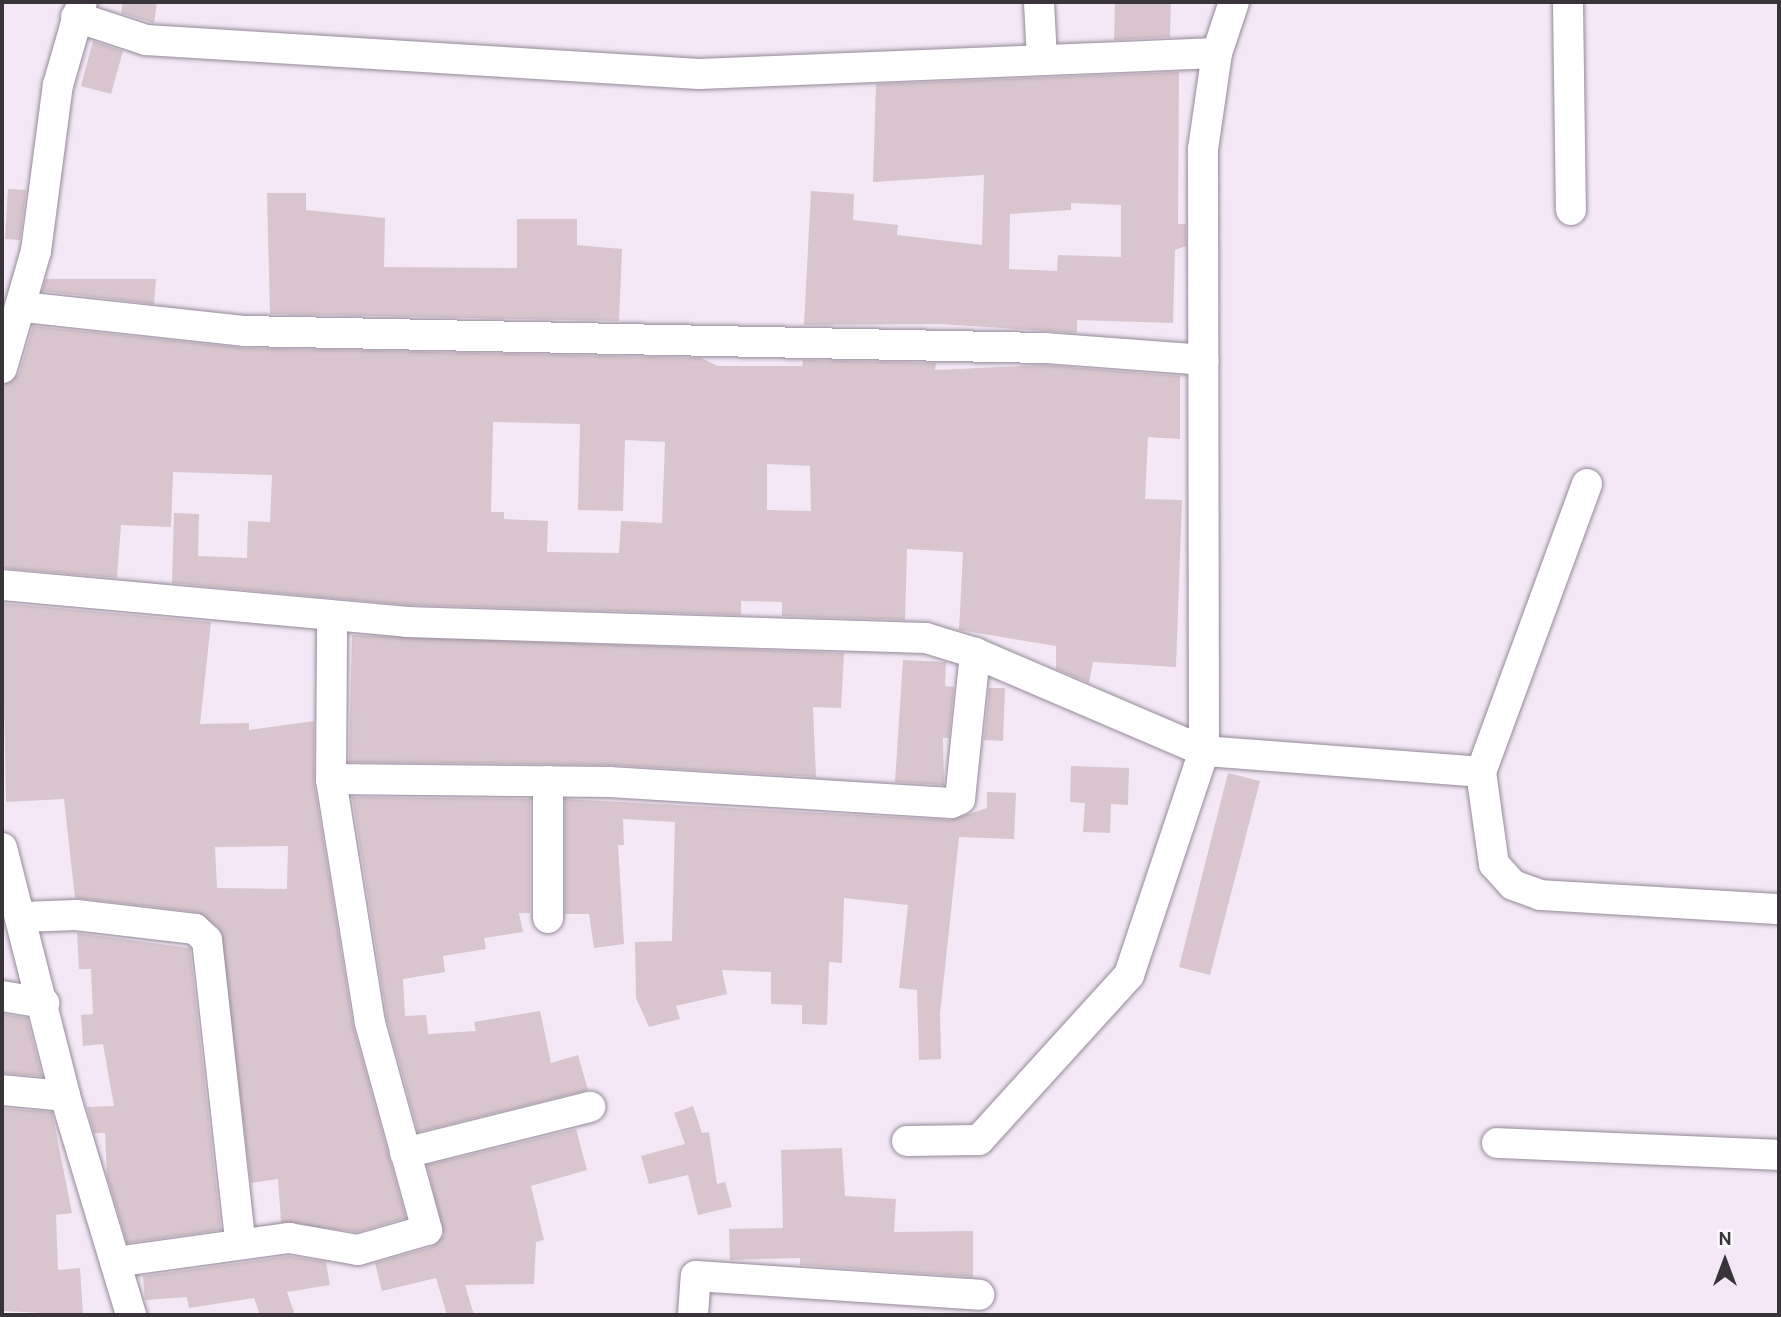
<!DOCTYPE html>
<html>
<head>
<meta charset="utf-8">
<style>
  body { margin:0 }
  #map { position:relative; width:1781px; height:1317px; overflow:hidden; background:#f4e8f7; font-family:Overpass,sans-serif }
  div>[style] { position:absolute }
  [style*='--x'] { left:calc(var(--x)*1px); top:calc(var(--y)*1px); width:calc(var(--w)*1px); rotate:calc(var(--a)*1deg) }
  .building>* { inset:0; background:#d8c5ce }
  .roads { filter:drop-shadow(0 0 2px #958a98) drop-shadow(0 0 2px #958a98) }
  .minor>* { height:30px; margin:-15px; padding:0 15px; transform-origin:15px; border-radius:15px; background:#fff }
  span { translate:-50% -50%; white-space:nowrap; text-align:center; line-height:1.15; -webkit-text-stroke:7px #fdf8fe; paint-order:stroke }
  .frame { position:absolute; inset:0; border:4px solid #38343a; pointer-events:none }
  .north { position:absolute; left:1690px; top:1226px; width:70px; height:70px; -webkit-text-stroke:5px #fdf8fe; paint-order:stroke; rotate:0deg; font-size:19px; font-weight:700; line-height:28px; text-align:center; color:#38343a }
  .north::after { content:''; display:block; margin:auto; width:24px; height:32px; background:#38343a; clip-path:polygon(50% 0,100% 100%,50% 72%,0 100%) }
</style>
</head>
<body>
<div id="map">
  <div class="building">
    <div style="clip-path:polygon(123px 2px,157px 2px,154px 23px,121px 13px)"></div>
    <div style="clip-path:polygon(1115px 2px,1171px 2px,1170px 37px,1114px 40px)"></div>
    <div style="clip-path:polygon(93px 41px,123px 51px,111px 94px,81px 86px)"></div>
    <div style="clip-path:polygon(evenodd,1179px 72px,1178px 224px,1186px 224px,1186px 246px,1175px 250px,1173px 323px,1077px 320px,1077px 333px,940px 324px,804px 325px,811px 191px,854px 194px,853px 220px,898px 225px,897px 235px,982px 245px,984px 175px,873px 182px,876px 84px,1179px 72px,1071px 203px,1121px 205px,1121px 257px,1058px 255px,1057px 271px,1009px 269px,1010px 214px,1071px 210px,1071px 203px)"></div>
    <div style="clip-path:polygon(8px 189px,26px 190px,20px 240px,5px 239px)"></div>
    <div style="clip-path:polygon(267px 193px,306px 193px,306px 210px,385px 218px,384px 267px,517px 268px,517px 219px,577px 219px,577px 245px,622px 249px,619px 321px,270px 314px)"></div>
    <div style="clip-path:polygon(46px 279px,156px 279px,154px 304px,42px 291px)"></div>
    <div style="clip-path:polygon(evenodd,33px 326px,245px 348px,701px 358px,718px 366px,802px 366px,803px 360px,936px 363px,935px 370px,1044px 365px,1180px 376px,1180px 439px,1148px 437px,1145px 499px,1182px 500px,1176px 667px,1093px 662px,1089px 683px,1056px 669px,1056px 646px,959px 630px,963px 552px,907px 549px,905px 620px,782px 616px,782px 602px,741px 601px,741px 615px,407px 605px,172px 583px,174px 513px,199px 514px,198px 556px,247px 558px,248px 521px,270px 522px,272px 475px,173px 472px,171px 527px,121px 525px,117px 578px,2px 568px,2px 385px,19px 374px,33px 326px,493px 422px,580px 424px,578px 510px,623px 511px,625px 440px,665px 442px,662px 523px,621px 521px,619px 553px,547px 552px,548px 521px,504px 519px,504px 512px,491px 512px,493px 422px,33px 326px,767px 464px,810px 466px,811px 511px,767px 510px,767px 464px)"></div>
    <div style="clip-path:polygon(evenodd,2px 603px,211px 622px,200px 724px,249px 723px,249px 730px,314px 721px,314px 782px,353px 1026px,406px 1218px,357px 1232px,281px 1222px,278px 1179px,251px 1183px,219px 928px,197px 912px,75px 898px,64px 799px,6px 802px,2px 603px,288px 846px,287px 889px,217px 888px,215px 847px,288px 846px)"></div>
    <div style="clip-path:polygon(352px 635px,844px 653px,841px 708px,813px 707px,816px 777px,610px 765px,349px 762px)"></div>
    <div style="clip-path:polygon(903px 660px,946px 662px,945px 686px,954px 687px,949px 738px,943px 738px,944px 785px,895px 782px)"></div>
    <div style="clip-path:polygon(989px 688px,1005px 688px,1003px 741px,984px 740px)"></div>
    <div style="clip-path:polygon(1071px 766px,1129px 768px,1128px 805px,1111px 804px,1110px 833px,1083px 832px,1085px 803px,1070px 802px)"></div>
    <div style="clip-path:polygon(1228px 773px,1260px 781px,1210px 975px,1179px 967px)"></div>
    <div style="clip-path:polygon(987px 792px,1016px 793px,1014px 839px,959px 837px,940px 1014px,941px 1059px,919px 1060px,917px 990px,899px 988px,908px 905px,844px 898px,842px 963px,829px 962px,827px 1025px,802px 1024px,802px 1005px,771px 1004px,771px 972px,722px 970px,727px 994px,676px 1006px,680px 1019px,649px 1027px,636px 998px,635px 942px,672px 941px,675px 822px,623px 819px,624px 845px,618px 845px,624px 944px,594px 948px,589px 914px,565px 914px,565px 799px,950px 820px,987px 808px)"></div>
    <div style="clip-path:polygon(352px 797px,530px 799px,530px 913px,519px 913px,523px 932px,484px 938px,486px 949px,443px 956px,445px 972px,403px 979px,405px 1016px,426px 1015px,428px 1034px,476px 1031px,474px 1022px,540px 1011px,551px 1063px,578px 1055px,588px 1090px,418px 1132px,387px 1019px)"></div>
    <div style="clip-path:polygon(77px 933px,190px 948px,221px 1230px,127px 1243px,107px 1176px,105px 1133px,94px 1133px,87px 1107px,114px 1106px,103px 1044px,83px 1046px,81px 1015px,93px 1014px,91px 969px,79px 969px)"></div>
    <div style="clip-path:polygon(2px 1014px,27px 1018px,42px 1076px,2px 1073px)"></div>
    <div style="clip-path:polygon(693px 1106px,702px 1133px,709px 1132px,717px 1184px,725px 1182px,732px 1207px,698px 1215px,688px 1175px,649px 1184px,641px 1156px,685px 1144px,674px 1113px)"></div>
    <div style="clip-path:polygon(2px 1108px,52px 1112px,72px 1213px,56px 1215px,58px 1270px,80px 1268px,83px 1315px,4px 1311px)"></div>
    <div style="clip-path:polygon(576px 1129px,587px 1170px,531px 1186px,544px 1240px,536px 1242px,534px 1284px,465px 1285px,474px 1315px,447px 1315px,436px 1278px,382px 1291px,375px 1263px,432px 1247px,444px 1235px,427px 1165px)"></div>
    <div style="clip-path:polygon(842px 1148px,845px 1196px,896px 1199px,894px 1232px,973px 1231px,973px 1277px,800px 1265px,800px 1258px,730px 1260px,729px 1229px,783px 1228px,781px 1150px)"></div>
    <div style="clip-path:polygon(289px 1256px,326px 1262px,330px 1285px,287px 1292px,295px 1315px,260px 1315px,254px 1298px,189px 1308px,187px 1297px,145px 1300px,143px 1276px)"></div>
  </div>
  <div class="roads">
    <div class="minor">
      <div style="--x:1039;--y:2;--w:57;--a:87"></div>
      <div style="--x:1568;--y:2;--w:208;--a:89.2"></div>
      <div style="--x:76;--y:17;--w:74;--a:18.2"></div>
      <div style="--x:146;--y:40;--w:554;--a:3.52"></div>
      <div style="--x:699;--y:74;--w:518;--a:-2.32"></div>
      <div style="--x:23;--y:307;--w:223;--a:6.2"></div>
      <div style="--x:245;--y:331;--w:800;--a:1.22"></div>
      <div style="--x:1045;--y:348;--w:159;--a:4.3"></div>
      <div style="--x:2;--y:368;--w:122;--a:-73.8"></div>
      <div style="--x:36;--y:251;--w:167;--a:-82.5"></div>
      <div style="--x:58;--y:85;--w:86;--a:-73.9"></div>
      <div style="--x:1587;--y:484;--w:307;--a:110.2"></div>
      <div style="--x:1481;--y:772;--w:93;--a:82"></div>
      <div style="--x:1494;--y:864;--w:28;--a:48"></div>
      <div style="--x:1513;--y:885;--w:29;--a:20"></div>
      <div style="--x:1540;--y:895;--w:239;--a:3.4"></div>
      <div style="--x:2;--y:585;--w:406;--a:5.2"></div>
      <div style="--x:406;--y:622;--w:520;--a:1.76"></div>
      <div style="--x:926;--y:638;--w:51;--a:17"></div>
      <div style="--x:975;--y:653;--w:249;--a:23.2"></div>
      <div style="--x:1204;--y:751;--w:602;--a:-90.1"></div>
      <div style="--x:1203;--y:149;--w:97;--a:-81.7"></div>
      <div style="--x:1217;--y:53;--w:54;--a:-71.6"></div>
      <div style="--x:331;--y:779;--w:278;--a:0.6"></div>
      <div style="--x:609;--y:782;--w:343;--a:3.5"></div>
      <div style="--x:951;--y:803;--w:10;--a:-24"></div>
      <div style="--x:960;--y:799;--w:147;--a:-84.1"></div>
      <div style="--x:548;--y:781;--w:137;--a:90"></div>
      <div style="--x:2;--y:848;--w:256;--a:75.7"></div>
      <div style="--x:65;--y:1096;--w:229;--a:73.2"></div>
      <div style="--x:23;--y:917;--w:53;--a:-2.2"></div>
      <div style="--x:76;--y:915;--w:120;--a:6.7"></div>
      <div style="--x:195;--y:929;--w:16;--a:43"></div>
      <div style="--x:207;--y:940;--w:303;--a:83.7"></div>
      <div style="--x:2;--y:996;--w:43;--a:9.5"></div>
      <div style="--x:2;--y:1090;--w:63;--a:5.4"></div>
      <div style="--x:907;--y:1141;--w:72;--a:-0.8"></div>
      <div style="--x:979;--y:1140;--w:223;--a:-47.7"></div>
      <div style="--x:1129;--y:975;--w:236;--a:-71.5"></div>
      <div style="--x:1204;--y:751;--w:278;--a:4.3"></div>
      <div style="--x:1497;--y:1143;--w:282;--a:2.4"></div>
      <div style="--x:405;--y:1153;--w:191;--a:-14"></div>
      <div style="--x:115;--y:1262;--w:176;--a:-7.9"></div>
      <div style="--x:289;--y:1238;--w:70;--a:9.9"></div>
      <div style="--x:358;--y:1250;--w:72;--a:-16.2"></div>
      <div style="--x:427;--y:1230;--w:215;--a:-105.4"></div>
      <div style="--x:370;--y:1023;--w:247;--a:-99.1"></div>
      <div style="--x:331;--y:779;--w:163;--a:-89.6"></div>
      <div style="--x:693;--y:1315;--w:39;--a:-86"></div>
      <div style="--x:696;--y:1276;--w:284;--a:3.8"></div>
    </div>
  </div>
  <div class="frame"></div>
  <div class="north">N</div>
</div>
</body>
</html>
